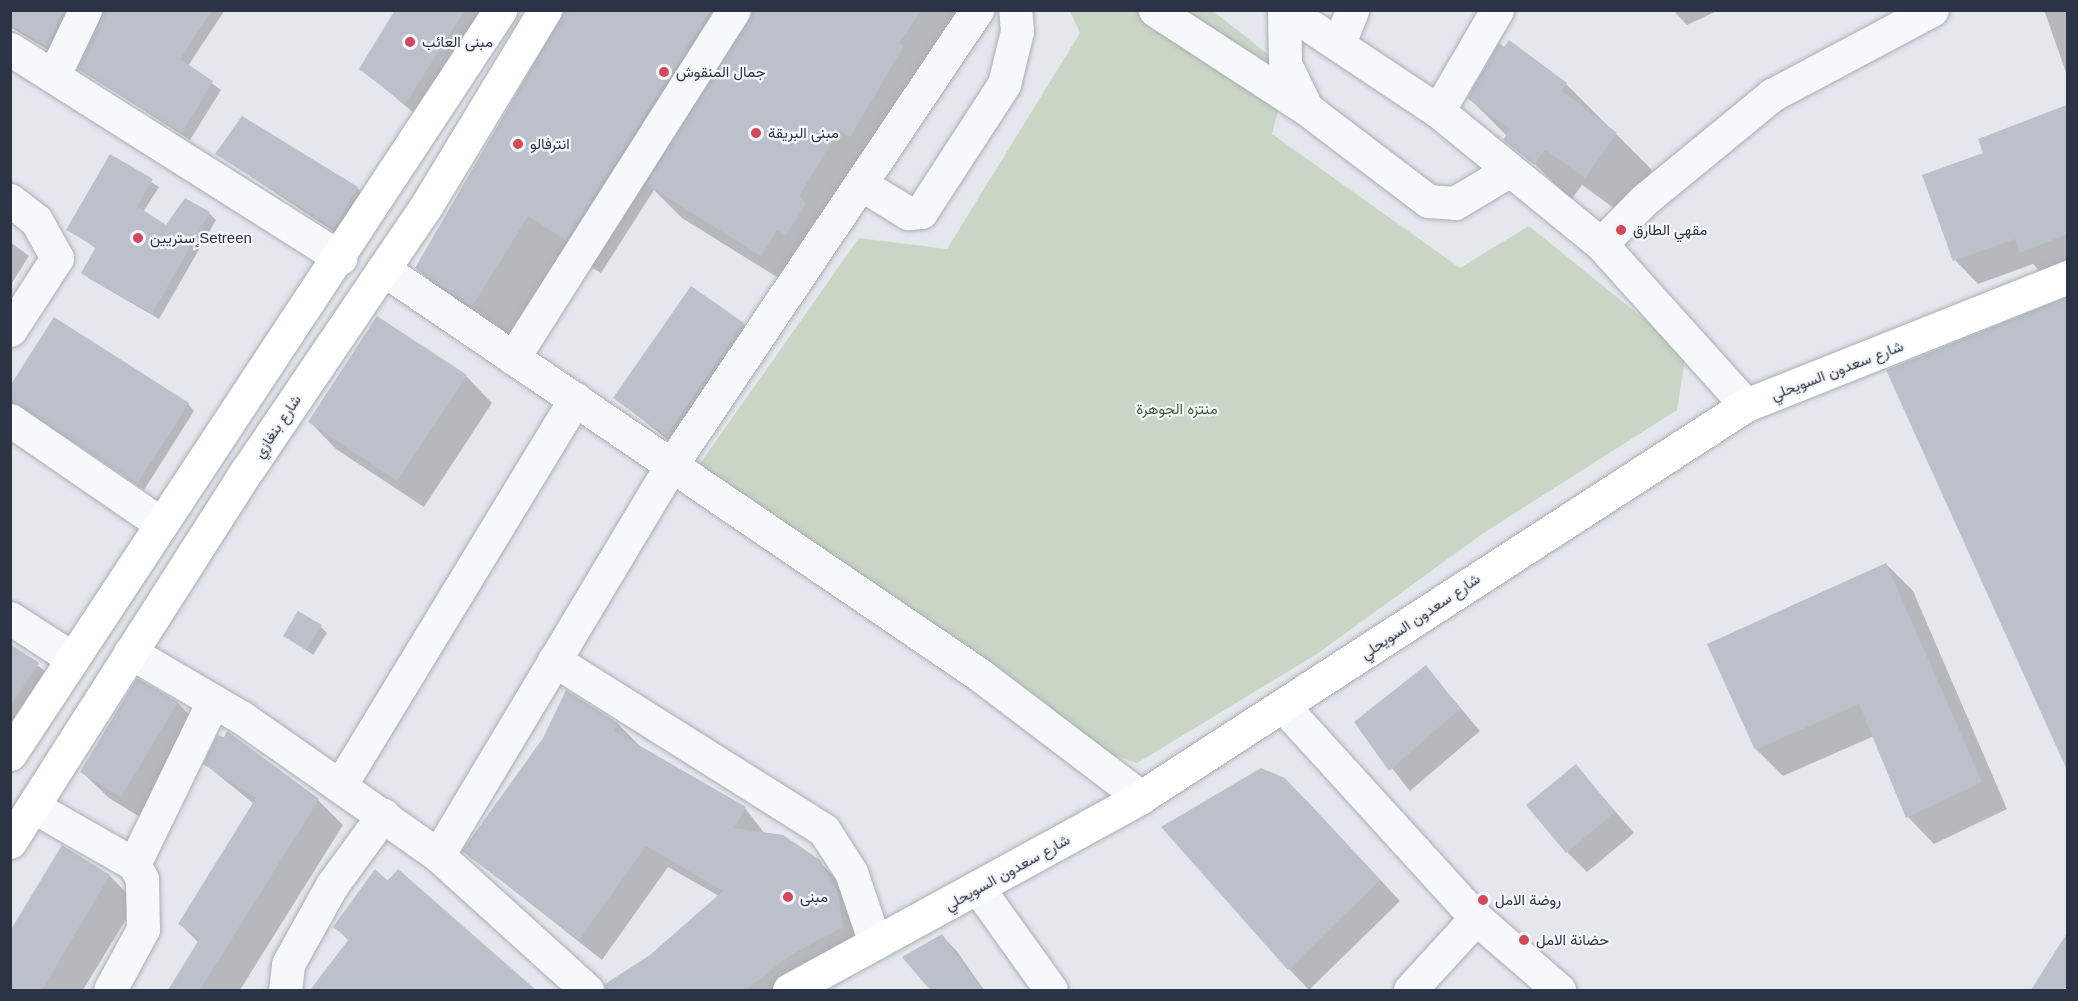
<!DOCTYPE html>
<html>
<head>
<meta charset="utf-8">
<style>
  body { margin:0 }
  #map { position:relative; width:2078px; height:1001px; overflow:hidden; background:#e4e7ec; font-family:Arial,Vazirmatn,sans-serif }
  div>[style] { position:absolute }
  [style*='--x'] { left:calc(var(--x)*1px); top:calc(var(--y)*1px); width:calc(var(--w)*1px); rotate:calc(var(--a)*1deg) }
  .green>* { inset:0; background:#c9d6c5 }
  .shadow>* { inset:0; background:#0003 }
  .building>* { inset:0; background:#bbc0ca }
  .roads { filter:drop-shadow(0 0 2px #a9aeb7) drop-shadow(0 0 2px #a9aeb7) }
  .minor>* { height:33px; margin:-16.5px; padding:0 16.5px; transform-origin:16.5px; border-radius:16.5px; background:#f7f8fa }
  .major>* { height:33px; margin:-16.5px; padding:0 16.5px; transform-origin:16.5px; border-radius:16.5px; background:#fff }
  .dots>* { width:16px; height:16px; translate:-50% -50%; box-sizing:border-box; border:3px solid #f4f6f9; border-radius:50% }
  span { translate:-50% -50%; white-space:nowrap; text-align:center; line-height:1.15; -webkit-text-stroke:4.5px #f4f6f9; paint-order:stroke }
  .poi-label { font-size:15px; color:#2b3445 }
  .left { translate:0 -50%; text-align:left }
  .street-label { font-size:15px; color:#2b3445 }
  .park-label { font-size:15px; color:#3f6138 }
  .frame { position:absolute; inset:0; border:12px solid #2b3445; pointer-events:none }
</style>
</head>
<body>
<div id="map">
  <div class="green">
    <div style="clip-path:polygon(1070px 11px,1213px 11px,1288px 70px,1272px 134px,1460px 268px,1529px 226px,1686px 353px,1677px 410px,1482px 534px,1317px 654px,1137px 763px,1085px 746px,692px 475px,859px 238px,947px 249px,1080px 33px)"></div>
  </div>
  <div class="shadow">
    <div style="clip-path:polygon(10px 10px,78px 10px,55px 54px,10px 27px)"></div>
    <div style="clip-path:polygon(105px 10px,225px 10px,188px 66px,221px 90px,190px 140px,79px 69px)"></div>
    <div style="clip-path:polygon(397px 10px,488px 10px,419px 117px,361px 69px)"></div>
    <div style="clip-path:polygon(567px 10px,981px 10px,796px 289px,682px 218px,654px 190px,601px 273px,563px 250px,507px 340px,451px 302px,417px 268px)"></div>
    <div style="clip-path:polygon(1673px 10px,1719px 10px,1687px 25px)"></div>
    <div style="clip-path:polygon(2044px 10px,2068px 10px,2068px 78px)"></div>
    <div style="clip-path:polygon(1566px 84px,1652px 170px,1621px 213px,1582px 185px,1571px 200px,1469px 98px)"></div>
    <div style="clip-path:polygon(2068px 107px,2068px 266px,2045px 276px,2033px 264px,1978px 284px,1955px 260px,1985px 154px,1980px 140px)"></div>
    <div style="clip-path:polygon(217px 154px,357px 188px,371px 202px,348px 241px)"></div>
    <div style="clip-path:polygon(110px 156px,159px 187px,143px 212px,166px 227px,209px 213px,216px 220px,159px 319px,90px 279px,83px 273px,97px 249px,68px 229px)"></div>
    <div style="clip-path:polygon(10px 242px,29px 256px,10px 286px)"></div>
    <div style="clip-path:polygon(2068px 299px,2068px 767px,1888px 371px)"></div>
    <div style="clip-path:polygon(743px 324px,763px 345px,687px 455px,615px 398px)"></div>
    <div style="clip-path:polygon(466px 376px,492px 403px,424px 507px,336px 449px,310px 422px)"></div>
    <div style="clip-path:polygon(10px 389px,188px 404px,194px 411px,144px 490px,29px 411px,10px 409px)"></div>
    <div style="clip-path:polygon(1886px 564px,1913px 591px,2007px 809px,1934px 844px,1908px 817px,1874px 736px,1783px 776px,1756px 749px)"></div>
    <div style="clip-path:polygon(321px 627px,327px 633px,313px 655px,285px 635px)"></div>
    <div style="clip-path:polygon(10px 646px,45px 671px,10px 724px)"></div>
    <div style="clip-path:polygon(1426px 667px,1480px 731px,1410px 791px,1356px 723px)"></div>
    <div style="clip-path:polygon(138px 680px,178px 703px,204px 730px,148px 822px,109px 798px,82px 772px)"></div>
    <div style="clip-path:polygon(618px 724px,640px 746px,745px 808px,765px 834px,819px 861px,841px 884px,866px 936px,795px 990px,622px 990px,612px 981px,651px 956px,719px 896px,668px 867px,602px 960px,464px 851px)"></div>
    <div style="clip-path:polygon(205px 764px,318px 800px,343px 825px,240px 990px,170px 990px,199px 943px,180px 924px,254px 804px)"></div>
    <div style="clip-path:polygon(1576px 766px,1634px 833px,1587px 872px,1567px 852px)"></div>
    <div style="clip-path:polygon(1306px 800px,1400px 901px,1309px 990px,1289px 969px)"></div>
    <div style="clip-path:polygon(63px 847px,110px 876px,136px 903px,83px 990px,10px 990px,10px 960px)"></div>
    <div style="clip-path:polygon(398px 871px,533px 990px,312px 990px,349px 941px,335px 927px)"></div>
    <div style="clip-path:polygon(942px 936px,956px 950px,984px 990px,932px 990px,905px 957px)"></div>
    <div style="clip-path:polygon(2068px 936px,2068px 990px,2033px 990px)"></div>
  </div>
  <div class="building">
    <div style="clip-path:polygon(10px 10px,64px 10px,47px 47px,10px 25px)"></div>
    <div style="clip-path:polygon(103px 10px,212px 10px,180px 59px,213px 81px,182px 133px,77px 69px)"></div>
    <div style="clip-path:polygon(395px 10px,465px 10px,405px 104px,359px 69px)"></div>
    <div style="clip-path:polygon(565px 10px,711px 10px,566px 240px,528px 216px,472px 307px,415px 268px)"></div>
    <div style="clip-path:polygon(753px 10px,922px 10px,899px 43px,904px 46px,850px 137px,839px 130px,799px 196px,806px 204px,786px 235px,777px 230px,761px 256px,646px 184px)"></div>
    <div style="clip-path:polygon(1509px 40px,1567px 83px,1562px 91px,1617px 133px,1585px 178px,1545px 150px,1534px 165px,1503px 140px,1510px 129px,1467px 98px,1499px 43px,1504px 47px)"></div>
    <div style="clip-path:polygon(2067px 105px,2067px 234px,2020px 253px,2015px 239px,1953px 261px,1922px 175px,1983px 153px,1978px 139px)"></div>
    <div style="clip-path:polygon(242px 116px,358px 187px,334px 228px,215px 154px)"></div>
    <div style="clip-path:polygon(110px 154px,153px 179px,137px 206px,166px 225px,185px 198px,210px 212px,152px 314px,81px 273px,96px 247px,66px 230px)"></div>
    <div style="clip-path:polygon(691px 286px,744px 323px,666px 436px,613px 398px)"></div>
    <div style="clip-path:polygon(2067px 297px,2067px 770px,1886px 370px)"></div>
    <div style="clip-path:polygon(377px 316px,467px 375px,397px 481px,308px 422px)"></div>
    <div style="clip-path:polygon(54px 317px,189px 403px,137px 484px,10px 401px,10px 386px)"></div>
    <div style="clip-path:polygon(1886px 563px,1982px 782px,1906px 818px,1859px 704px,1755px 750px,1707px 644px)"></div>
    <div style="clip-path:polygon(298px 611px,322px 625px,306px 650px,283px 636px)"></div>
    <div style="clip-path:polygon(10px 644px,39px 663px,10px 707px)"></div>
    <div style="clip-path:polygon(1426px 665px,1460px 709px,1389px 771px,1354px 722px)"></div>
    <div style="clip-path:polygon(137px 678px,178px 702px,121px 797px,80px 772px)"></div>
    <div style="clip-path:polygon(566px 690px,618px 723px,614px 731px,746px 807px,734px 828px,783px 835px,820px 860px,838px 893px,843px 927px,789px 956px,746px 990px,605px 990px,605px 984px,650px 955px,723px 891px,646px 846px,579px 940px,462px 851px,543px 738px)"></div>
    <div style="clip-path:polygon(227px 731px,319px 799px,200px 990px,168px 990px,200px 938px,178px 924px,256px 798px,203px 764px,217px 735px,224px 737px)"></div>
    <div style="clip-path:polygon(1576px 764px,1615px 812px,1566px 853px,1526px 805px)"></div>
    <div style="clip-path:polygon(1261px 768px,1285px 778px,1380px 880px,1288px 970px,1161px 827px)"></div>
    <div style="clip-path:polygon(62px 845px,110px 875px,42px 990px,10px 990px,10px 931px)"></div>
    <div style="clip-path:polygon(375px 869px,388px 881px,398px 869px,536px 990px,310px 990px,349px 939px,333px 927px)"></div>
    <div style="clip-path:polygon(2067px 933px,2067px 990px,2031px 990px)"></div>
    <div style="clip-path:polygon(942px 934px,982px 990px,930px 990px,902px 957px)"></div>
  </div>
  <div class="roads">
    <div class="minor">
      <div style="--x:1155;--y:10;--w:181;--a:33.1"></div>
      <div style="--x:1284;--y:10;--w:54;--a:88.9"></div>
      <div style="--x:1285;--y:64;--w:50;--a:63.9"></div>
      <div style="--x:1307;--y:109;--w:152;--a:37.2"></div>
      <div style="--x:1428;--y:201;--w:27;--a:4"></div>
      <div style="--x:1455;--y:203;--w:64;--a:-31"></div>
      <div style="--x:1286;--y:10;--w:182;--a:33.6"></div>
      <div style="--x:1438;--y:111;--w:210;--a:39.2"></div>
      <div style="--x:1601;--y:244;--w:217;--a:48"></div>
      <div style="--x:1339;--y:43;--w:35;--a:-68"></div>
      <div style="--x:10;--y:49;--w:391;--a:32.3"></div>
      <div style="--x:54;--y:75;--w:72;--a:-64.5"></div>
      <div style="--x:1438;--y:111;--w:117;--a:-59.7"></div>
      <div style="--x:864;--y:186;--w:52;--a:31.5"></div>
      <div style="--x:908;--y:213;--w:13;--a:-4"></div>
      <div style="--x:921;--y:212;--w:153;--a:-57"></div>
      <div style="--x:1004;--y:84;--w:55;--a:-76.2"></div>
      <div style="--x:1017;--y:31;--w:21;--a:-95"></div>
      <div style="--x:10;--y:200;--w:33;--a:38"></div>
      <div style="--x:36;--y:220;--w:43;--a:61.1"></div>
      <div style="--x:57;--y:258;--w:86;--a:123.1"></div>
      <div style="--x:1601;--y:244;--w:62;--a:-45.7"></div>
      <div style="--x:1644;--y:200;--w:166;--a:-39.4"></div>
      <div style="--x:1772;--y:95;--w:181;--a:-28"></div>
      <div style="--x:383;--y:269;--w:722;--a:34.22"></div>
      <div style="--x:980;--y:675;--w:202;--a:37.2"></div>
      <div style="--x:513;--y:358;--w:412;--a:-57.6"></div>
      <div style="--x:10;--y:420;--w:182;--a:34.5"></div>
      <div style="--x:10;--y:618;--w:72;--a:33"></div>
      <div style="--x:130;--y:652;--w:129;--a:30.4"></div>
      <div style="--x:241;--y:717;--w:241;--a:35"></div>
      <div style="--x:438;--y:855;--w:201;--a:42.2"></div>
      <div style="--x:554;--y:660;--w:319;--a:32.2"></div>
      <div style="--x:824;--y:830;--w:50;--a:57.3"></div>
      <div style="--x:851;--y:872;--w:75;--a:71.3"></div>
      <div style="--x:1285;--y:708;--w:284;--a:47.7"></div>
      <div style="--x:1476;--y:918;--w:110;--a:40.9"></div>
      <div style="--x:341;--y:784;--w:451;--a:-58.7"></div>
      <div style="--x:34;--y:807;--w:115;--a:29.7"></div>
      <div style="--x:134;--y:864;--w:17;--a:62"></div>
      <div style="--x:142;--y:879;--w:50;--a:88.9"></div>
      <div style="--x:143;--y:929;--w:69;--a:118.4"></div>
      <div style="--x:438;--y:855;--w:456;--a:-59.1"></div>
      <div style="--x:672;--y:464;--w:547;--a:-56.11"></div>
      <div style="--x:134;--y:864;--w:181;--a:-64.1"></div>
      <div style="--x:978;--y:888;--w:125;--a:54.4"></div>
      <div style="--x:285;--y:990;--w:26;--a:-83"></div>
      <div style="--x:288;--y:964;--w:90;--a:-60.9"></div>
      <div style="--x:332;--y:885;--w:87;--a:-53.9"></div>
      <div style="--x:1410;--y:990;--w:98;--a:-47.5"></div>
    </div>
    <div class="major">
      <div style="--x:10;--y:754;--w:891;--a:-56.63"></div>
      <div style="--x:10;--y:842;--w:442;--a:-57.5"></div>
      <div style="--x:248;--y:469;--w:315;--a:-55.9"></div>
      <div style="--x:425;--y:208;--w:232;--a:-58.8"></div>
      <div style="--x:789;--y:990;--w:401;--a:-28.7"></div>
      <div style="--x:1141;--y:797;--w:721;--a:-32.94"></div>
      <div style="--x:1746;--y:405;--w:347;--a:-21.7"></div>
    </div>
  </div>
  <div class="dots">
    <div style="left:410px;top:42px;background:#d1495b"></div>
    <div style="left:664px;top:72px;background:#d1495b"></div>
    <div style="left:756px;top:133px;background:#d1495b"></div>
    <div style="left:518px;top:144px;background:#d1495b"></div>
    <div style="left:1621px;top:230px;background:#d1495b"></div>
    <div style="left:138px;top:238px;background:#d1495b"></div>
    <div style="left:788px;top:897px;background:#d1495b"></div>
    <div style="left:1483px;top:900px;background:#d1495b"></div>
    <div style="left:1524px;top:940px;background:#d1495b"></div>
  </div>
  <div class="poi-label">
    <span class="left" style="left:422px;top:42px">مبنى العائب</span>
    <span class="left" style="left:676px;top:72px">جمال المنقوش</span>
    <span class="left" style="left:768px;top:133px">مبنى البريقة</span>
    <span class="left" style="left:530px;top:144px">انترفالو</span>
    <span class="left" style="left:1633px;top:230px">مقهي الطارق</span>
    <span class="left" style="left:150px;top:238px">ستريين ٍSetreen</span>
    <span class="left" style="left:800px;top:897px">مبنى</span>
    <span class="left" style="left:1495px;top:900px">روضة الامل</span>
    <span class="left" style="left:1536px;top:940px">حضانة الامل</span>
  </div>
  <div class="street-label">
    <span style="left:1837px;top:370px;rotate:-21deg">شارع سعدون السويحلي</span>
    <span style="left:277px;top:426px;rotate:-56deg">شارع بنغازي</span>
    <span style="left:1420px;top:616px;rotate:-34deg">شارع سعدون السويحلي</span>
    <span style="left:1007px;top:872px;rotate:-29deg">شارع سعدون السويحلي</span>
  </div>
  <div class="park-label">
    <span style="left:1177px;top:409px">منتزه الجوهرة</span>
  </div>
  <div class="frame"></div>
</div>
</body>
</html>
